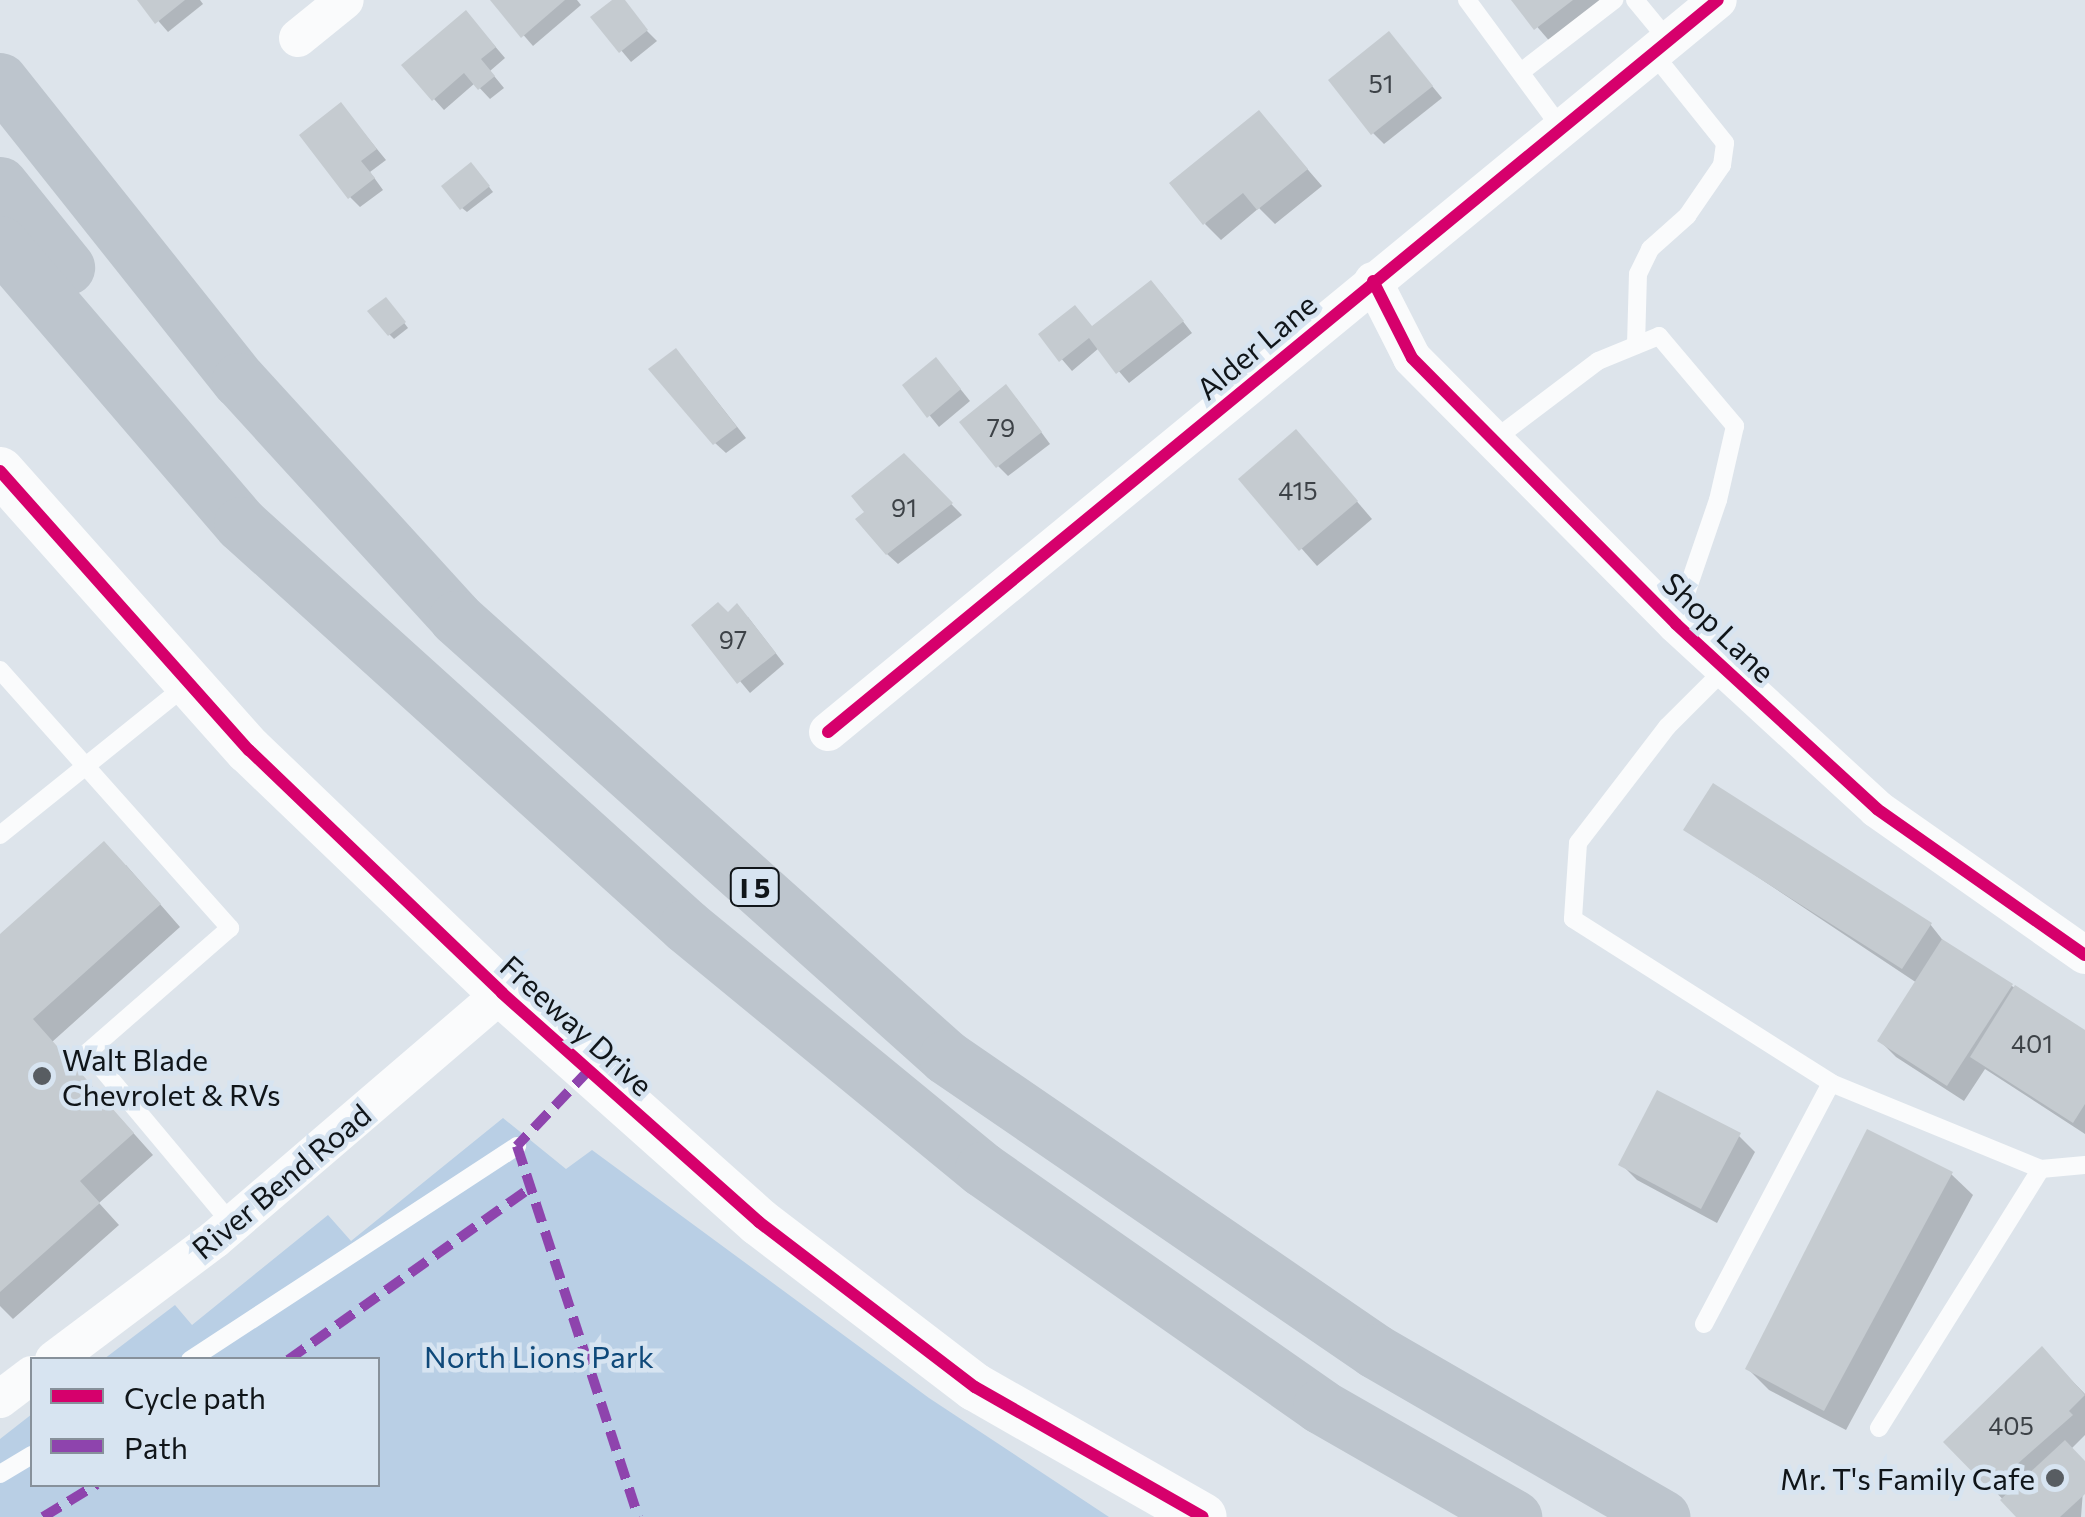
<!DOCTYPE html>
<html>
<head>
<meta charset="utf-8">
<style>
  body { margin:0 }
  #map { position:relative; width:2085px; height:1517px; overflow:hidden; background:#dde4eb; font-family:Commissioner,sans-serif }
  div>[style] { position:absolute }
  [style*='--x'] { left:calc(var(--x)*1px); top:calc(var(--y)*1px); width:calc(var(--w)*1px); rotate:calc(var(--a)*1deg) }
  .green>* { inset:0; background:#b9cfe5 }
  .shadow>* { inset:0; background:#0003 }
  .building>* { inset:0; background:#c5cbd0 }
  .service>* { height:18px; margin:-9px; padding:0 9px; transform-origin:9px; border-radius:9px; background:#fafbfc }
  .minor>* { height:38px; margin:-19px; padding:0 19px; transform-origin:19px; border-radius:19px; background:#fafbfc }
  .tertiary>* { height:48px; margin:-24px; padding:0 24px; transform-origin:24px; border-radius:24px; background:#fafbfc }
  .motorway>* { height:55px; margin:-27.5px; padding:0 27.5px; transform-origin:27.5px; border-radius:27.5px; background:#bdc5cd }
  .quiet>* { height:10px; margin-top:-5px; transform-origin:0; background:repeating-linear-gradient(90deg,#8e44ad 0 20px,transparent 0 30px) }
  .cycleway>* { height:12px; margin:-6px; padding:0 6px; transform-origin:6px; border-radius:6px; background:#d6006c }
  .dots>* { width:28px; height:28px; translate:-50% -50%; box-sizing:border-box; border:5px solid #d7e4f1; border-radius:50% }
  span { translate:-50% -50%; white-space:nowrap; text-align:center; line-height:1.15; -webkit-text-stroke:9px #d7e4f1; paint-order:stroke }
  .number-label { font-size:25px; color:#3d4247 }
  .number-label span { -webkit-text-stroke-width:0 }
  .shield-label span { padding:2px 8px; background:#d7e4f1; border:2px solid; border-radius:8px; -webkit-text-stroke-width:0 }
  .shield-label { font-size:28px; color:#101519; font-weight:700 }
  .street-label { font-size:30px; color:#101519 }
  .poi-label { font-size:30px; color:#101519 }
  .left { translate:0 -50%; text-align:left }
  .right { translate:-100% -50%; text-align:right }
  .park-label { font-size:30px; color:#0f497a }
  .legend { position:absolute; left:30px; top:1357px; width:350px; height:130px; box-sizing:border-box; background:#d7e4f1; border:2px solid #87919b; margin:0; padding:12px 18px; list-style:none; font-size:30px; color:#101519 }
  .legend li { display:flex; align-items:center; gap:20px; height:50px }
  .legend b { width:50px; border:2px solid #87919b }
</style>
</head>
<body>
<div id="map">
  <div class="green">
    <div style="clip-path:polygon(503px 1118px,566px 1169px,592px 1150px,929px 1398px,1109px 1517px,0 1517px,0 1439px,32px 1414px,32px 1484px,378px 1484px,378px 1360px,104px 1359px,175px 1305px,192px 1325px,328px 1215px,351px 1241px)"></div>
  </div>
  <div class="shadow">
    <div style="clip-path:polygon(140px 0,200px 0,203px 4px,168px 32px)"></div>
    <div style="clip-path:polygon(493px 0,577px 0,581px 5px,533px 46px)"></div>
    <div style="clip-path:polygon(616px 0,657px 41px,631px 62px,594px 18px)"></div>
    <div style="clip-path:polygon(1514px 0,1608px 0,1552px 44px)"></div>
    <div style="clip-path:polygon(476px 24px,505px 58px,490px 71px,504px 88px,490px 99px,475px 83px,444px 110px,434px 99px)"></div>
    <div style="clip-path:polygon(1389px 34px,1442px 98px,1384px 144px,1373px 133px)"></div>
    <div style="clip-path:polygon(341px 105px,386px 160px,370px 172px,383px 190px,360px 207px,350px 197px)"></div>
    <div style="clip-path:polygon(1259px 113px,1322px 186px,1275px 224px,1259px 208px,1221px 240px,1205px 224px)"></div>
    <div style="clip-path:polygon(476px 170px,493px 192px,467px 212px,462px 208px)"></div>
    <div style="clip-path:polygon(1161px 293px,1192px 333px,1129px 383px,1099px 348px,1072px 371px,1041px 335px,1094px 328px)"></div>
    <div style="clip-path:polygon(390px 304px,408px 328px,394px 339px,389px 334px)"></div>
    <div style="clip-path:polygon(686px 362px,746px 438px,726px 453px,715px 443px)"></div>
    <div style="clip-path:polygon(946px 371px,970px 401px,939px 427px,905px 385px)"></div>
    <div style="clip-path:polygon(1016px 398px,1050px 444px,1008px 476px,998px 466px)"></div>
    <div style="clip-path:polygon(1312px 449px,1372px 519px,1317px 566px,1241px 480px)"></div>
    <div style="clip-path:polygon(904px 456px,962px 515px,898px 564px,887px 554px)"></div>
    <div style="clip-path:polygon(728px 615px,748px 617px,784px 664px,750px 693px,694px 626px)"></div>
    <div style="clip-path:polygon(1687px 830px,1930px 924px,1945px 943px,2085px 1033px,2085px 1134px,1985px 1069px,1964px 1101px,1896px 1057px,1880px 1041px,1917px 983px)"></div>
    <div style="clip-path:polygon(126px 865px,180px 927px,52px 1042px,153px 1155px,99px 1203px,119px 1225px,13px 1319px,0 1306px,0 937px)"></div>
    <div style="clip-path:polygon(1739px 1136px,1755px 1152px,1717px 1223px,1637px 1180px,1621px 1164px)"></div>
    <div style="clip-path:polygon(1951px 1174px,1973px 1195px,1846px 1430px,1769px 1390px,1748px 1369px)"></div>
    <div style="clip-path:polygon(2042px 1350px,2085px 1394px,2085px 1435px,2071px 1449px,2085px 1464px,2081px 1517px,2020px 1517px,1947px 1442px)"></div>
  </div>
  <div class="building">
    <div style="clip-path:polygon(137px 0,185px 0,155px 24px)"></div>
    <div style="clip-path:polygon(490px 0,565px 0,521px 38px)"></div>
    <div style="clip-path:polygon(612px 0,625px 0,648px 30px,619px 53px,590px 17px)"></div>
    <div style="clip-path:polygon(1511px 0,1573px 0,1534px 30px)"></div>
    <div style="clip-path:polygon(466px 10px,496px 47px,481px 59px,495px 76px,478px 90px,464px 73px,432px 101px,401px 65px)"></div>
    <div style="clip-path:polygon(1389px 31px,1433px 86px,1371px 135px,1328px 80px)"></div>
    <div style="clip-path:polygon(341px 102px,377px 149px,361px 161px,375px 178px,348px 199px,299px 135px)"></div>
    <div style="clip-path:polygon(1259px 110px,1308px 169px,1257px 210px,1243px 193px,1203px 225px,1169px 183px)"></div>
    <div style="clip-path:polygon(471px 162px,490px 186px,460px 210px,441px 186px)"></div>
    <div style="clip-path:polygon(1151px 280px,1184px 321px,1116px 374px,1089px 338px,1059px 362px,1038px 334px,1075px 305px,1092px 326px)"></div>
    <div style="clip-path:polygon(386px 297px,406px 322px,388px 336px,367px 311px)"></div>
    <div style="clip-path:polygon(676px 348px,737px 427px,713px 445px,648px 369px)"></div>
    <div style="clip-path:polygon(936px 357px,961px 389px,927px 418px,902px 385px)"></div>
    <div style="clip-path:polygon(1006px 384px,1042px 432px,996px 468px,959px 422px)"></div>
    <div style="clip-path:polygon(1296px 429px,1358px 501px,1299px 551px,1238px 479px)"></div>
    <div style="clip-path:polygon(904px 453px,953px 503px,886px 555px,855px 519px,864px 512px,851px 496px)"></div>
    <div style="clip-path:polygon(718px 602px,728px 612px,737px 603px,776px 653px,737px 684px,691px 625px)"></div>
    <div style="clip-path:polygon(1713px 783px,1932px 923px,1902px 969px,1683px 830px)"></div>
    <div style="clip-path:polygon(104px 841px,161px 904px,33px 1019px,134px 1133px,80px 1181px,100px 1203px,0 1292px,0 934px)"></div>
    <div style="clip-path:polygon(1942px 939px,2013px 984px,1947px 1086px,1877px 1041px)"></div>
    <div style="clip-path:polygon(2015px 985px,2085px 1030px,2085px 1104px,2073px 1123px,1970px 1057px)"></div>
    <div style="clip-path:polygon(1657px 1090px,1741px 1133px,1701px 1209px,1618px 1165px)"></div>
    <div style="clip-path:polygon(1867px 1129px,1953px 1172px,1824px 1411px,1745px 1369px)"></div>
    <div style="clip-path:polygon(2042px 1346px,2085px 1395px,2069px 1411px,2073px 1415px,1989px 1489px,1943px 1442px)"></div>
    <div style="clip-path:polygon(2065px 1440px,2085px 1461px,2085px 1494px,2060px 1517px,2016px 1517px,2000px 1500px)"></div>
  </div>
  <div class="service">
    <div style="--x:1467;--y:0;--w:159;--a:53.7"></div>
    <div style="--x:1635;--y:0;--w:52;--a:50.5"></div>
    <div style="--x:1521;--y:72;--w:118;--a:-37.7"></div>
    <div style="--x:1636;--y:345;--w:71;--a:-88.4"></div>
    <div style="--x:1638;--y:274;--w:28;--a:-64"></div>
    <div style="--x:1650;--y:249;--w:50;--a:-41.7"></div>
    <div style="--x:1687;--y:216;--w:62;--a:-55.5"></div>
    <div style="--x:1722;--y:165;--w:22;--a:-82"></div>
    <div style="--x:1725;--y:143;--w:115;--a:-128.7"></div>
    <div style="--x:1495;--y:439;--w:129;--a:-37.1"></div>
    <div style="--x:1598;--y:361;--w:66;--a:-22.3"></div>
    <div style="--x:1659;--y:336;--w:118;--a:49.8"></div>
    <div style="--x:1735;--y:426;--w:76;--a:102.9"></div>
    <div style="--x:1718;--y:500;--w:130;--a:108.9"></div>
    <div style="--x:1725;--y:669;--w:82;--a:135"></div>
    <div style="--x:1667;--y:727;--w:146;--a:127.5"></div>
    <div style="--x:1578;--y:843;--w:76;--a:93.8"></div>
    <div style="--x:1573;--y:919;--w:306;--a:32.4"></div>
    <div style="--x:1831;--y:1083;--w:227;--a:22.3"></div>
    <div style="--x:2041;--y:1169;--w:44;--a:-5.2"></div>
    <div style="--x:0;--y:670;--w:346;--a:48.3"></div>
    <div style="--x:230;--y:928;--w:189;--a:138.9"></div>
    <div style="--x:88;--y:1052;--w:224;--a:50.1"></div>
    <div style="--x:0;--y:835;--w:241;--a:-38.8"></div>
    <div style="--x:1704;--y:1324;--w:272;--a:-62.2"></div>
    <div style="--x:190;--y:1360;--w:391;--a:-33.2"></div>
    <div style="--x:1879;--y:1428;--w:305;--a:-58"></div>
    <div style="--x:0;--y:1474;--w:37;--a:-31"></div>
  </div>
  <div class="minor">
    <div style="--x:298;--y:38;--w:60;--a:-39"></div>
    <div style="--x:1373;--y:281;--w:86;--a:63.1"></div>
    <div style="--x:1412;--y:358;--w:375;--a:45.2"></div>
    <div style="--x:1676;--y:624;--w:273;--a:42.6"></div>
    <div style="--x:1877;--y:809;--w:254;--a:35.1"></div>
    <div style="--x:828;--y:732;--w:1152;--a:-39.44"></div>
    <div style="--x:54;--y:1360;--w:201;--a:-36.9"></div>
    <div style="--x:215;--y:1239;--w:378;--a:-40.6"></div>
    <div style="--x:0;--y:1399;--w:40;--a:-37"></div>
  </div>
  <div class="tertiary">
    <div style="--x:0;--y:471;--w:374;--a:48.3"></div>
    <div style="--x:249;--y:750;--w:351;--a:43.8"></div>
    <div style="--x:502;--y:993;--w:344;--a:41.7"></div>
    <div style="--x:759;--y:1222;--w:272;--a:37.4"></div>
    <div style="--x:975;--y:1387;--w:262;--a:29.7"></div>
  </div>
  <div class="motorway">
    <div style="--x:0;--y:80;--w:384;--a:51.5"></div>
    <div style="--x:239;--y:380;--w:322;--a:47.6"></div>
    <div style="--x:456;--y:618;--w:658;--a:41.86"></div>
    <div style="--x:946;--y:1057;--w:520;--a:34.42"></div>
    <div style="--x:1375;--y:1351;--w:332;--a:30"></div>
    <div style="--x:0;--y:184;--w:107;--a:51.1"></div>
    <div style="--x:0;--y:243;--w:370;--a:49.4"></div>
    <div style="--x:241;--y:524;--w:600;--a:42.09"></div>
    <div style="--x:686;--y:926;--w:383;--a:39.4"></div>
    <div style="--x:982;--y:1169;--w:413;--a:35"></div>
    <div style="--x:1320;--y:1406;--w:224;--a:29.8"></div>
  </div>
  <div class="quiet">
    <div style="--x:589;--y:1070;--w:105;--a:133.5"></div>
    <div style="--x:517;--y:1146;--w:390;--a:71.9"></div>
    <div style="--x:288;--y:1360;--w:297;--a:-35.4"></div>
    <div style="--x:43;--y:1517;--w:63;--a:-31.4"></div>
  </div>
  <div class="cycleway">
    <div style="--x:1373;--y:281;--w:86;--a:63.1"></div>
    <div style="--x:1412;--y:358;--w:375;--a:45.2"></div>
    <div style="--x:1676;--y:624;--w:273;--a:42.6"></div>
    <div style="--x:1877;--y:809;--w:254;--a:35.1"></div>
    <div style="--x:0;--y:471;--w:374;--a:48.3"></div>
    <div style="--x:249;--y:750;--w:351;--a:43.8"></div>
    <div style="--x:502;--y:993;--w:344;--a:41.7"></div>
    <div style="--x:759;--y:1222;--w:272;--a:37.4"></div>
    <div style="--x:975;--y:1387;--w:262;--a:29.7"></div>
    <div style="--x:828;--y:732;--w:1152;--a:-39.44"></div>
  </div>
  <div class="dots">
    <div style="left:42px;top:1076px;background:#585d62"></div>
    <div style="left:2055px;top:1478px;background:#585d62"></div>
  </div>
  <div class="number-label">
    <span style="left:1381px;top:83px">51</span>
    <span style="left:1001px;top:427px">79</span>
    <span style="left:1298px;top:490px">415</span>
    <span style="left:904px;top:507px">91</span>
    <span style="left:733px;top:639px">97</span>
    <span style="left:2032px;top:1043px">401</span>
    <span style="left:2011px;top:1425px">405</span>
  </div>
  <div class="shield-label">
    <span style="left:755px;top:887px">I 5</span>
  </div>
  <div class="street-label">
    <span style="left:1256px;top:346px;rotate:-40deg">Alder Lane</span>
    <span style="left:1719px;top:627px;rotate:44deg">Shop Lane</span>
    <span style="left:577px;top:1025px;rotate:42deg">Freeway Drive</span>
    <span style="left:281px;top:1181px;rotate:-40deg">River Bend Road</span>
  </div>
  <div class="poi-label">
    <span class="left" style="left:62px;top:1076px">Walt Blade<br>Chevrolet &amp; RVs</span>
    <span class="right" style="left:2035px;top:1478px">Mr. T's Family Cafe</span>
  </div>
  <div class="park-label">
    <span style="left:539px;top:1356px">North Lions Park</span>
  </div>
  <ul class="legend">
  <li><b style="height:12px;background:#d6006c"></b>Cycle path</li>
  <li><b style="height:12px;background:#8e44ad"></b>Path</li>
  </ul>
</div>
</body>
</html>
